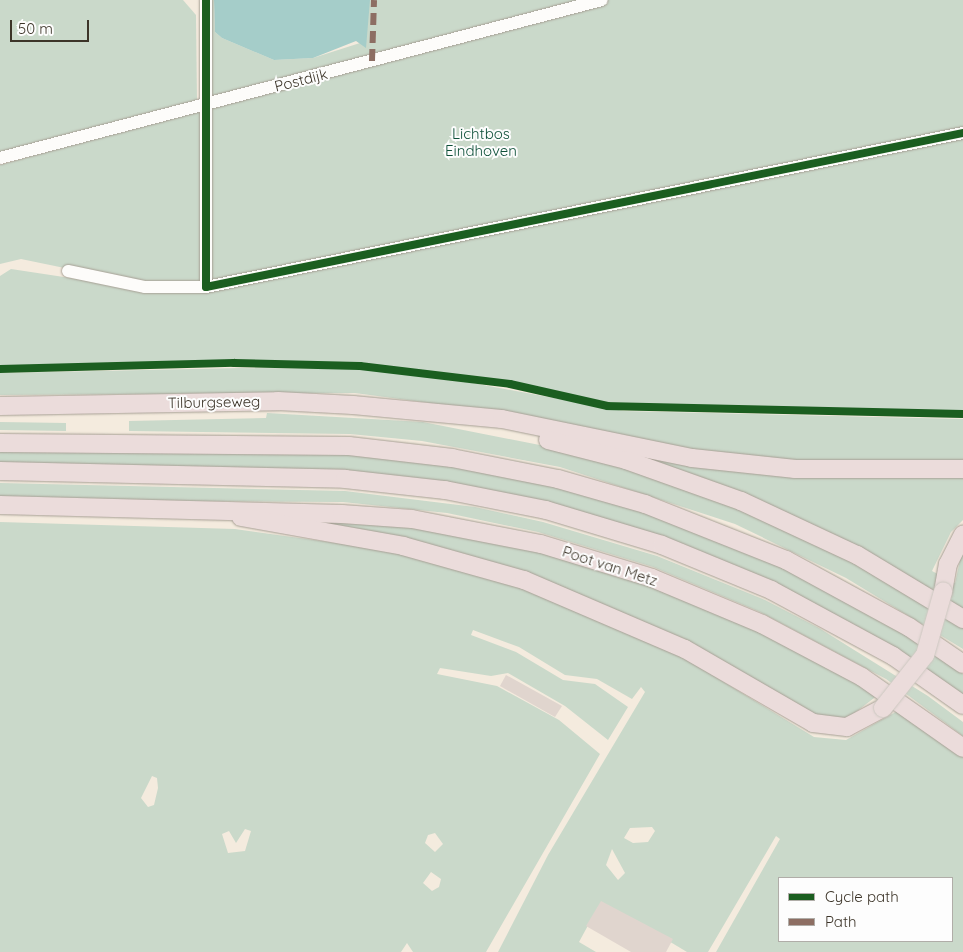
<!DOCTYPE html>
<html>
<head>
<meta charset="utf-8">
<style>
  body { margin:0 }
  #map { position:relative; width:963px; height:952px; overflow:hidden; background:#f4ebde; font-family:Quicksand,sans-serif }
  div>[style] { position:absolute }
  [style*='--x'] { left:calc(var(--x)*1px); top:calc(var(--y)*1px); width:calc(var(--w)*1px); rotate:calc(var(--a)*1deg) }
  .green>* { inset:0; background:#cad9ca }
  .water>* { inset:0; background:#a5cdc9 }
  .building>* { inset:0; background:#e0d5ce }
  .roads { filter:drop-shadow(0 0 1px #a69f94) drop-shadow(0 0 1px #a69f94) }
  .minor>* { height:12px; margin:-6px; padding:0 6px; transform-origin:6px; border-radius:6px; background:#fdfcfa }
  .highway>* { height:18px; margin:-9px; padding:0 9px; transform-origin:9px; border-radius:9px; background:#ebdcdb }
  .bridges { filter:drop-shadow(0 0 1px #ccc7c0) drop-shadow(0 0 1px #ccc7c0) }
  .highway-bridge>* { height:18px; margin:-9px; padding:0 9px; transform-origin:9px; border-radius:9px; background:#ebdcdb }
  .quiet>* { height:6px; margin-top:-3px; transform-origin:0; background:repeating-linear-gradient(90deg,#8d6e63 0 12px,transparent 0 18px) }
  .cycleway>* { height:8px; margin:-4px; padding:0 4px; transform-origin:4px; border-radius:4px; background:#1b5e20 }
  span { translate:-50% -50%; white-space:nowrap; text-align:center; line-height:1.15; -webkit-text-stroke:4px #fdfdfd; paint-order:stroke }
  .street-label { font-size:15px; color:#3c3428 }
  .park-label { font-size:15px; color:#0e5039 }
  .legend { position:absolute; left:778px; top:877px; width:175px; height:65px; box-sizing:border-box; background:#fdfdfd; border:1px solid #b0ada8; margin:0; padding:6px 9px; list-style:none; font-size:15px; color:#3c3428 }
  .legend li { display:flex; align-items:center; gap:10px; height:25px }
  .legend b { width:25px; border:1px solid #b0ada8 }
  .scale { position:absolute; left:10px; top:20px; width:79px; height:22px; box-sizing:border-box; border:2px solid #3c3428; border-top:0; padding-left:6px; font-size:15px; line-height:18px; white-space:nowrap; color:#3c3428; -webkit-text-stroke:4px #fdfdfd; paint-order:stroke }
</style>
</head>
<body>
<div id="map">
  <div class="green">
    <div style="clip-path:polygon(0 0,183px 0,196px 15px,197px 103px,0 153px)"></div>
    <div style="clip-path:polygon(208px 0,214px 0,215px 32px,222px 38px,274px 60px,313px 58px,360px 43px,351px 0,963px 0,963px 413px,608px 405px,510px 383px,359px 363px,242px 361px,0 367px,0 276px,11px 269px,156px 291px,205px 288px,204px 130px,202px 279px,196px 284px,142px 284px,21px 259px,0 264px,0 165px,194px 110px,204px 114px,204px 103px,209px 101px)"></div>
    <div style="clip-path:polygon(240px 368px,358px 369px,429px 375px,624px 411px,963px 419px,963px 462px,797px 463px,694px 452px,504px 413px,355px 393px,0 395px,0 373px)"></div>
    <div style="clip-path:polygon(267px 413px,423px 422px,565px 450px,685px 486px,854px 560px,963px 626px,963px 649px,846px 578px,735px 524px,560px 467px,422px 441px,350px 434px,129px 431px,129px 421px,266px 418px)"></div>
    <div style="clip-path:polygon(0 422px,66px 423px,66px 431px,0 430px)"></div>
    <div style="clip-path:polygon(0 450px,348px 454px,485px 471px,614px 501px,782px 567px,912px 638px,963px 674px,963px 695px,901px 653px,773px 584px,481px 488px,0 464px)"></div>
    <div style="clip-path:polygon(631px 454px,795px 475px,963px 475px,963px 520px,951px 532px,932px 571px,955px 583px,963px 547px,963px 611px)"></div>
    <div style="clip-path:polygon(0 483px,345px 491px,475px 507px,543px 522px,657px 556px,765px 600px,819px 628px,928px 696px,963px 722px,963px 736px,886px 679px,760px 612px,653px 567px,538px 532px,447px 513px,343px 502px,0 500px)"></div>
    <div style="clip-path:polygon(236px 516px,406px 527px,533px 549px,647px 583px,752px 626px,878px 695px,844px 721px,824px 720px,580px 595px)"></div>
    <div style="clip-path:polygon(evenodd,0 522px,235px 529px,401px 552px,522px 587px,681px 656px,814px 737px,846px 740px,899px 710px,963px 757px,963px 952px,716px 952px,780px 839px,776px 836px,708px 952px,687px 952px,637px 922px,598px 907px,579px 942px,596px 952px,498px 952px,548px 855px,645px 692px,641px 687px,632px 699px,597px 679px,565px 675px,519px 647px,473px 630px,471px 635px,516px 652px,563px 680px,595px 684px,628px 707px,608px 740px,565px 706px,508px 673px,491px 676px,440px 668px,437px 674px,497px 686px,559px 720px,600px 754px,486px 952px,413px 952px,407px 943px,401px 952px,0 952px,0 522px,152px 776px,157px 778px,158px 788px,154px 805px,148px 807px,141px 798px,152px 776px,0 522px,652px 827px,655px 831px,648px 842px,633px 843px,624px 838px,630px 828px,652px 827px,0 522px,245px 829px,251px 831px,245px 851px,228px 853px,222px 834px,229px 831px,236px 843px,245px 829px,0 522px,435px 833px,443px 844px,435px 852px,425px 843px,428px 835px,435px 833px,0 522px,612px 849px,625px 873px,618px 880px,606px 865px,612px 849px,0 522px,431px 872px,441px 879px,439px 887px,432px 891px,423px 883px,431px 872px,0 522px,779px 878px,952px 878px,952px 941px,779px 941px,779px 878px)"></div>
  </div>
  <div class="water">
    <div style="clip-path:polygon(214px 0,370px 0,366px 48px,356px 41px,313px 58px,274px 60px,222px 38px,215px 32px)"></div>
  </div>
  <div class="building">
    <div style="clip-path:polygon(506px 675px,562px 706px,555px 717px,500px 686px)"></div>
    <div style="clip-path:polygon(601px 901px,673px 939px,666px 952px,631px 952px,586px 926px)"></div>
  </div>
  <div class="roads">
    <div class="minor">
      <div style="--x:206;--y:0;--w:287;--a:90"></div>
      <div style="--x:206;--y:287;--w:773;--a:-11.5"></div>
      <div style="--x:0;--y:158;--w:622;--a:-14.71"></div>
      <div style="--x:68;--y:271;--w:79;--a:11.7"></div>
      <div style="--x:145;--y:287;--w:61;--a:0"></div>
    </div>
    <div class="highway">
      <div style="--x:0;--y:406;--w:278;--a:-1"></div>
      <div style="--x:278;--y:401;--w:75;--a:3.1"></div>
      <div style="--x:353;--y:405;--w:150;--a:5.4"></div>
      <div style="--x:502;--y:419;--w:194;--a:11.6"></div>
      <div style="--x:692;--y:458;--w:104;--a:6.1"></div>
      <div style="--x:795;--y:469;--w:168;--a:0"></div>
      <div style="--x:548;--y:440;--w:81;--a:14.4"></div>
      <div style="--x:626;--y:460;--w:122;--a:19.6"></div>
      <div style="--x:741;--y:501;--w:128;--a:25"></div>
      <div style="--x:857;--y:555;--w:124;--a:31.1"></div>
      <div style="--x:0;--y:443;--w:349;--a:0.5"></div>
      <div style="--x:349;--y:446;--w:104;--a:6.6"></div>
      <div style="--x:452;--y:458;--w:108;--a:11.2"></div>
      <div style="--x:558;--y:479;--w:91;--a:16"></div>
      <div style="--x:645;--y:504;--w:152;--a:21.7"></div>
      <div style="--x:786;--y:560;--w:140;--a:28.6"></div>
      <div style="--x:909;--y:627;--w:65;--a:34.4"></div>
      <div style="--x:0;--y:471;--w:345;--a:1.3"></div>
      <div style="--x:345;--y:479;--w:101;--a:6.3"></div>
      <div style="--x:445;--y:490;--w:103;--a:11.2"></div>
      <div style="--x:546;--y:510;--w:121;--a:16.8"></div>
      <div style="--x:662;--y:545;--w:118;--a:22.4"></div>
      <div style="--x:771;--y:590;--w:139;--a:28.4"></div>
      <div style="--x:893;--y:656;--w:85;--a:35"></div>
      <div style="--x:0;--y:505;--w:342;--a:1.5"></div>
      <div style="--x:342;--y:514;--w:70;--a:4.1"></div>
      <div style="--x:412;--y:519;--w:131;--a:11"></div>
      <div style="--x:541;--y:544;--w:116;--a:17"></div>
      <div style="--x:652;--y:578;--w:119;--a:22.7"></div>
      <div style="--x:762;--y:624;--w:113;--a:27.9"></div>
      <div style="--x:862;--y:677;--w:123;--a:35.1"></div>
      <div style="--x:241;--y:517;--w:165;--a:10.1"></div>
      <div style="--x:403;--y:546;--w:126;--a:15.7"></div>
      <div style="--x:524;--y:580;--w:175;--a:23.2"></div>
      <div style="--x:685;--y:649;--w:148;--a:30"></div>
      <div style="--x:813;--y:723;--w:34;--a:7"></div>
      <div style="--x:847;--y:727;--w:41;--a:-27.8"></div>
      <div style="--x:943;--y:592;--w:28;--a:-80"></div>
      <div style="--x:948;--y:564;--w:33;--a:-63"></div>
    </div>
  </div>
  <div class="bridges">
    <div class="highway-bridge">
      <div style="--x:883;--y:708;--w:68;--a:-51.6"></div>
      <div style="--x:925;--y:655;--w:66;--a:-74.1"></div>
    </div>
  </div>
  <div class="quiet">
    <div style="--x:372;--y:61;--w:61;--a:-88.1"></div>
  </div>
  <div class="cycleway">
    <div style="--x:206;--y:0;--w:287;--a:90"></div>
    <div style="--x:206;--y:287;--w:773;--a:-11.5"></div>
    <div style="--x:0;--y:369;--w:234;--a:-1.5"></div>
    <div style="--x:234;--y:363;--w:126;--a:1.4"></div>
    <div style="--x:360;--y:366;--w:151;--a:6.8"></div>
    <div style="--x:510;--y:384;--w:100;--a:12.7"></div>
    <div style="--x:608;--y:406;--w:355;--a:1.3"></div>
  </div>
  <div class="street-label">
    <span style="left:301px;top:80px;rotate:-14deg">Postdijk</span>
    <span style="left:214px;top:402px;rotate:-1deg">Tilburgseweg</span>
    <span style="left:610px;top:566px;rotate:18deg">Poot van Metz</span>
  </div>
  <div class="park-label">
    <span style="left:481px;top:142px">Lichtbos<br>Eindhoven</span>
  </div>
  <ul class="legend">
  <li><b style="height:6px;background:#1b5e20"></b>Cycle path</li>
  <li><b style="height:6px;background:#8d6e63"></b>Path</li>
  </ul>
  <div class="scale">50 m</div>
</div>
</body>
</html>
